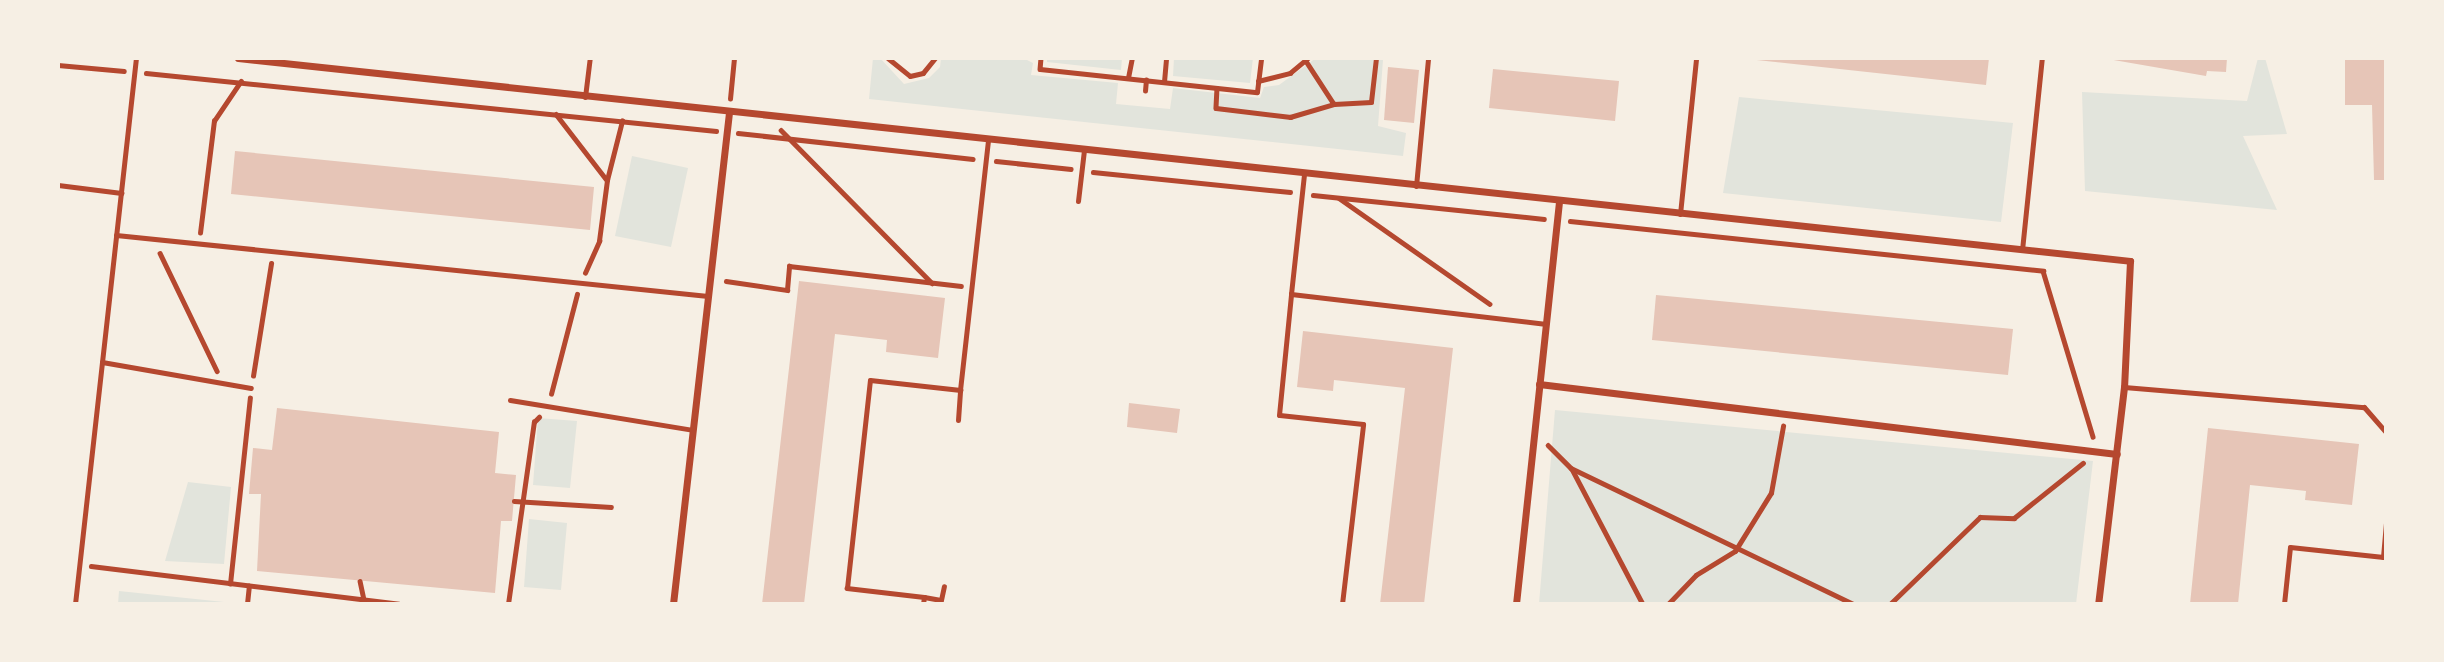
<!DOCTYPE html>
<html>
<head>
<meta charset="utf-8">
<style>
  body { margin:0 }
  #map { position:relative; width:2444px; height:662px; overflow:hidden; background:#f6efe4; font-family:"Work Sans",sans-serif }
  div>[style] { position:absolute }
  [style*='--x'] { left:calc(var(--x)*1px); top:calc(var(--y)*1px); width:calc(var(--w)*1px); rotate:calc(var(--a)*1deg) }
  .green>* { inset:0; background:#e2e4dc }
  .building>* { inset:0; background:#e6c5b7 }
  .path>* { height:4.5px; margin:-2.25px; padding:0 2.25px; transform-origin:2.25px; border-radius:2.25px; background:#b5482f }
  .service>* { height:5px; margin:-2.5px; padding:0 2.5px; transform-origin:2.5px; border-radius:2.5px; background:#b5482f }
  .minor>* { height:7px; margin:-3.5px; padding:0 3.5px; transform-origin:3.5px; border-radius:3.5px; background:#b5482f }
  span { translate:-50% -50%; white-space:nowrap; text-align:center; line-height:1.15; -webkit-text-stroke:7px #f6efe4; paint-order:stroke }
  .frame { position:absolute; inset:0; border:60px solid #f6efe4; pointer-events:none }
</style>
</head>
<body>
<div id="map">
  <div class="green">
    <div style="clip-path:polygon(873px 58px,880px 58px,904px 84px,929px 78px,940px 67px,941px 58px,1023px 58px,1033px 63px,1031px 75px,1118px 83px,1116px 104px,1170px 109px,1173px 88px,1260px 98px,1264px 87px,1279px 85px,1316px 58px,1383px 60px,1378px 126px,1406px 133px,1403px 156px,869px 99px)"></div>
    <div style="clip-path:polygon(1047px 58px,1122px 58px,1121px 70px,1047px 62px)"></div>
    <div style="clip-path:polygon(1174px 58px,1253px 58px,1250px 83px,1173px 76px)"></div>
    <div style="clip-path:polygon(2258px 58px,2265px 58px,2287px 134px,2243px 136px,2277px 210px,2085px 191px,2082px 92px,2247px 101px)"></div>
    <div style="clip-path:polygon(1739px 97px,2013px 123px,2001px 222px,1723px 193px)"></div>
    <div style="clip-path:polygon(632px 156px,688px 168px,671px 247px,615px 236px)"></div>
    <div style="clip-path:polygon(1555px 410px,2093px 461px,2076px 604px,1539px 604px)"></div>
    <div style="clip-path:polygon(538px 418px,577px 421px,570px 488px,533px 485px)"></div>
    <div style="clip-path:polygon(188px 482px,231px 487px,224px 564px,165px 561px)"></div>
    <div style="clip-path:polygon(529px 519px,567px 523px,561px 590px,524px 587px)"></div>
    <div style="clip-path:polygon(119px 591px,224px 602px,224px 604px,118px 604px)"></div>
  </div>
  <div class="building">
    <div style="clip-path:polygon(1738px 58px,1989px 58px,1986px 85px)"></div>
    <div style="clip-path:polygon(2102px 58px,2227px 58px,2226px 72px,2207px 71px,2206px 76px)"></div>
    <div style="clip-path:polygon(2345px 58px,2386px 58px,2386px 180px,2374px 180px,2372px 105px,2345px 105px)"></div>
    <div style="clip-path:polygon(1388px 67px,1419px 70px,1414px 123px,1384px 120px)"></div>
    <div style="clip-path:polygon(1493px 69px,1619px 81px,1615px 121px,1489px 108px)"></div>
    <div style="clip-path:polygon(235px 151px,594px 187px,590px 230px,231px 194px)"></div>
    <div style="clip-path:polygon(799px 281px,945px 298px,938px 358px,886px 352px,887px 340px,835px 334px,804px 604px,762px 604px)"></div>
    <div style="clip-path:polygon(1656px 295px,2013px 329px,2008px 375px,1652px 340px)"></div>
    <div style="clip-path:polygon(1303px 331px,1453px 348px,1424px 604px,1380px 604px,1405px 388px,1334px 380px,1333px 391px,1297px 387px)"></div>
    <div style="clip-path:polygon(1129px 403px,1180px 409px,1177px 433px,1127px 427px)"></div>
    <div style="clip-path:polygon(277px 408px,499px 432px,495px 473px,516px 475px,512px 521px,501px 521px,495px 593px,257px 571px,261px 494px,249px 494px,253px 448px,272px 450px)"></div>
    <div style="clip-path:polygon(2208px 428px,2359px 444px,2352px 505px,2305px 500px,2306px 491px,2250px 485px,2238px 604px,2190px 604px)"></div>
  </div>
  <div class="path">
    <div style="--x:888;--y:58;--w:28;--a:39"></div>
    <div style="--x:910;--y:76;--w:13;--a:-13"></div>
    <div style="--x:923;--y:73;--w:19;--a:-51"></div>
    <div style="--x:1041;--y:58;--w:11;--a:95"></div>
    <div style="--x:1040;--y:69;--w:218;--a:6.1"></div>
    <div style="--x:1257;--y:92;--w:34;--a:-83"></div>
    <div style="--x:1306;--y:61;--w:51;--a:56.9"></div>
    <div style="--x:58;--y:65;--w:66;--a:5.2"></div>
    <div style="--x:146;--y:73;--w:573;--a:5.81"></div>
    <div style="--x:1128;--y:78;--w:20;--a:-79"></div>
    <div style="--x:1258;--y:81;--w:33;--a:-14"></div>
    <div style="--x:1290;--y:73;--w:23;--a:-40"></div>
    <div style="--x:1164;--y:82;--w:24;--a:-85"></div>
    <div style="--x:1217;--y:88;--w:20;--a:93"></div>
    <div style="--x:1216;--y:108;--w:75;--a:6.9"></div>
    <div style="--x:1290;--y:117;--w:46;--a:-16.5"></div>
    <div style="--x:1334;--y:104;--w:37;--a:-3"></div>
    <div style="--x:1371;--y:102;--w:44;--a:-83.5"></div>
    <div style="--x:1145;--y:91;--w:11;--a:-85"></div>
    <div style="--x:730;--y:99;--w:41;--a:-84.4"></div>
    <div style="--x:556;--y:114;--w:82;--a:52.4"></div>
    <div style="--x:781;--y:130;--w:215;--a:45.4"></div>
    <div style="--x:738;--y:133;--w:236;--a:6.3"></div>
    <div style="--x:996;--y:161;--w:75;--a:6.1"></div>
    <div style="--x:1093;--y:172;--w:198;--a:5.8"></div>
    <div style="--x:1313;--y:195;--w:232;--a:5.9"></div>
    <div style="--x:1339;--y:198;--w:184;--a:35.1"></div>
    <div style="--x:1570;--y:221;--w:476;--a:6"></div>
    <div style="--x:2043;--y:271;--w:173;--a:73.2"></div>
    <div style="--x:200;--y:233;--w:113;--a:-82.9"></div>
    <div style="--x:214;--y:121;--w:48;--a:-56"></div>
    <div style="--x:160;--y:253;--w:131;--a:64.2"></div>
    <div style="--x:585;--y:273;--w:35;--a:-66"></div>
    <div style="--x:599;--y:241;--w:62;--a:-82.5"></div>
    <div style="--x:607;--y:180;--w:61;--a:-75.7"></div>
    <div style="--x:726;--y:281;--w:62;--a:8.4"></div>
    <div style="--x:787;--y:290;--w:24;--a:-85"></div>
    <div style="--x:789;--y:266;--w:173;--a:6.6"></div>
    <div style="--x:253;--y:376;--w:114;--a:-80.9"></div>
    <div style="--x:551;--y:394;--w:103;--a:-75.4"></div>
    <div style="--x:1548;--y:445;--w:33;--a:45"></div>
    <div style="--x:1571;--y:468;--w:313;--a:25.7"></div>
    <div style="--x:1572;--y:469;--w:153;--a:62.3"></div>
    <div style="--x:514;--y:501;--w:97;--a:3.5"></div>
    <div style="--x:91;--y:566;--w:310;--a:7"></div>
    <div style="--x:360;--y:581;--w:24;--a:78"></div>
    <div style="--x:230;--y:584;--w:187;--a:-83.9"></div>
    <div style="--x:247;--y:604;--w:18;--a:-84"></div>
    <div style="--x:508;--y:604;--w:184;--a:-81.9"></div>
    <div style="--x:534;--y:422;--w:7;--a:-45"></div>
    <div style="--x:1668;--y:604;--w:40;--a:-46"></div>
    <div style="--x:1696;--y:575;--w:46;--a:-31.6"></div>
    <div style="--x:1735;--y:551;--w:68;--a:-58.2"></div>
    <div style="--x:1771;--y:493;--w:68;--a:-79.8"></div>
    <div style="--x:1890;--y:604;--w:125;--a:-44"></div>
    <div style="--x:1980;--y:517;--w:34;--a:2"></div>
    <div style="--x:2014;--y:518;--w:88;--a:-38.6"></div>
  </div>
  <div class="service">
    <div style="--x:585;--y:97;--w:39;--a:-83"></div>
    <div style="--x:58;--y:185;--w:64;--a:7.2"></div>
    <div style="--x:1416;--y:186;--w:129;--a:-84.6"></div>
    <div style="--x:1078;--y:201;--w:51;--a:-83.3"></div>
    <div style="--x:1680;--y:214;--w:157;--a:-84.1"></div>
    <div style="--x:116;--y:235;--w:595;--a:5.88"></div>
    <div style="--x:2022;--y:250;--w:193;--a:-84.1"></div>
    <div style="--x:1291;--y:294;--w:121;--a:-83.8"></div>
    <div style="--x:102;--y:362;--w:151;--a:9.9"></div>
    <div style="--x:2124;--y:387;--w:241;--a:4.8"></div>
    <div style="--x:2364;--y:407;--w:33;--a:49"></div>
    <div style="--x:510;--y:400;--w:185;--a:9.3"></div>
    <div style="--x:958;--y:420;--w:30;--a:-86"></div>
    <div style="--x:924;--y:597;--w:17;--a:10"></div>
    <div style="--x:941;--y:600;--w:14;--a:-78"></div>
    <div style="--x:75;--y:604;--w:549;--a:-83.63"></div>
    <div style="--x:923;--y:604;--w:7;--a:-82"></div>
    <div style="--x:924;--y:597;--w:78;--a:-173.3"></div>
    <div style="--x:847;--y:588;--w:209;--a:-83.7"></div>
    <div style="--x:870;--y:380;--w:91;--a:6.3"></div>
    <div style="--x:960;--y:390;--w:252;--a:-83.6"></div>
    <div style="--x:1342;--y:604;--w:181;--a:-83.3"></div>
    <div style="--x:1363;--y:424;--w:84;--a:-173.9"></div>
    <div style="--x:1279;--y:415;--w:122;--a:-84.3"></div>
    <div style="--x:1291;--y:294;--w:257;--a:6.7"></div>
    <div style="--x:2284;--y:604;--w:57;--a:-84"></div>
    <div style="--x:2290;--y:547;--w:94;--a:6.1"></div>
    <div style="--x:2383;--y:557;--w:35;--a:-85"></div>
  </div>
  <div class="minor">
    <div style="--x:238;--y:58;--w:1903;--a:6.12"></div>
    <div style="--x:2130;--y:261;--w:126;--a:92.7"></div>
    <div style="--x:2124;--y:387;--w:219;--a:96.8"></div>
    <div style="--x:1539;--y:384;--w:582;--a:6.91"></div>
    <div style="--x:673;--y:604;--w:494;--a:-83.5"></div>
    <div style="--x:1516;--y:604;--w:405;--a:-83.9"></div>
  </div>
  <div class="frame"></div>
</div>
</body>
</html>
